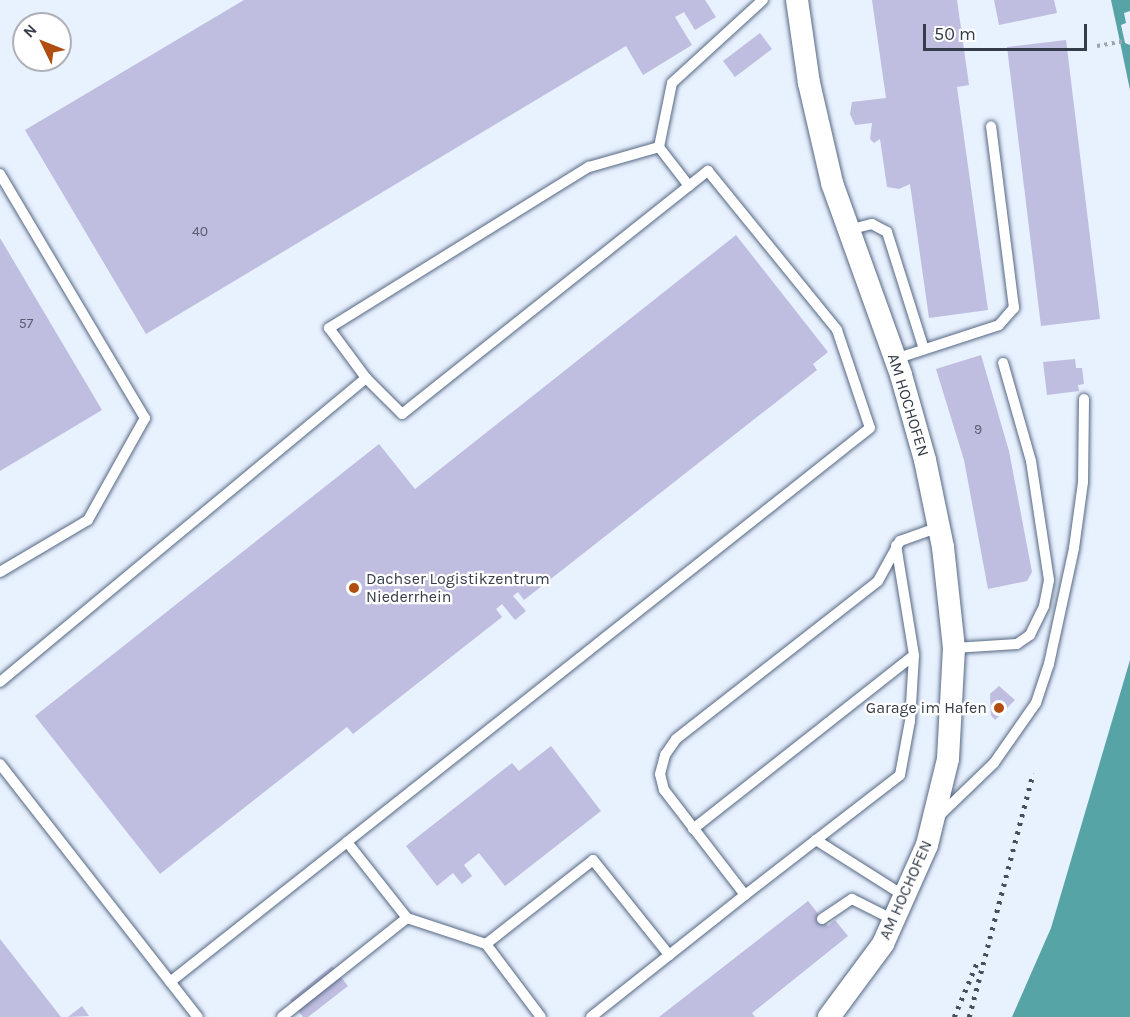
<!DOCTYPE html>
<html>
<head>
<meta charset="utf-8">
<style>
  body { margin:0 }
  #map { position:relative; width:1130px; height:1017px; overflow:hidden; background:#e8f1fe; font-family:Karla,sans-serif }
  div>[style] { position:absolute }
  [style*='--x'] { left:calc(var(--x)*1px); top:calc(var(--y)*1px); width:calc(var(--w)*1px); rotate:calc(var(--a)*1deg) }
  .water>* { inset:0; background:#57a4a7 }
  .pier>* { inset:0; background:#e8f1fe }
  .building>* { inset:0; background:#bfbde0 }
  .path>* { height:4px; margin-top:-2px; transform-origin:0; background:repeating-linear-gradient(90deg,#9ba4b1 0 3px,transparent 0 7.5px) }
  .roads { filter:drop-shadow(0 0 2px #556883) drop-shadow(0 0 2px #556883) }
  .service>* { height:10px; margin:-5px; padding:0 5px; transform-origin:5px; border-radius:5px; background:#fff }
  .minor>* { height:22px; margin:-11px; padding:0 11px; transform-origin:11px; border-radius:11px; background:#fff }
  .rail>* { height:4.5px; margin-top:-2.25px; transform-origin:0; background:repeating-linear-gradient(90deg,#474f5c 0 3px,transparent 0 9px) }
  .dots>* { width:16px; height:16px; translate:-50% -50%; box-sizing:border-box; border:3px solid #fff; border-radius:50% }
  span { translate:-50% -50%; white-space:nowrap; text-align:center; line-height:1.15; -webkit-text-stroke:4.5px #fff; paint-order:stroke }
  .number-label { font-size:14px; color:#585d70 }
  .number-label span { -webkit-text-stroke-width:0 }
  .street-label { font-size:16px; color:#353d4a }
  .poi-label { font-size:16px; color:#353d4a }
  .left { translate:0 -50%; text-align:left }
  .right { translate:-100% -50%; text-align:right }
  .north { position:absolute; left:12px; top:12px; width:60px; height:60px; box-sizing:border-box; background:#fff; border:2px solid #aeb1b7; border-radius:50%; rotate:313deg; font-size:16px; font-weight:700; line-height:24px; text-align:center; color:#353d4a }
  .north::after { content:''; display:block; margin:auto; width:21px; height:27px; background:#b04e11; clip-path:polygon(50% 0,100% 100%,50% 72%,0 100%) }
  .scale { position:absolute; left:923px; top:24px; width:164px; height:27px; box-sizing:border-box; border:3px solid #353d4a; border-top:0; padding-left:8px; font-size:18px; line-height:21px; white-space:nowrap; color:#353d4a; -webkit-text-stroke:4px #fff; paint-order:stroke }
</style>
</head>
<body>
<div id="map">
  <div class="water">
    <div style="clip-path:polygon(1111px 0,1130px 0,1130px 90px,1120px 42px)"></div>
    <div style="clip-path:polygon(1130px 660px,1130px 1017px,1012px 1017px,1051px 928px)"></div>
  </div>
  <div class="pier">
    <div style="clip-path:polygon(1130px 11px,1130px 45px,1125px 43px,1121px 25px,1126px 23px,1124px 13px)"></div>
  </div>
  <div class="building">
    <div style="clip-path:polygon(244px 0,705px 0,716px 17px,695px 30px,684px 12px,675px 17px,692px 45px,643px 75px,626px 46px,146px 334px,25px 130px)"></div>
    <div style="clip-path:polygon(872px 0,957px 0,969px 85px,957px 87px,988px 310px,929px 318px,910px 184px,899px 189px,887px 187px,880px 139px,874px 143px,870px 139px,872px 123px,855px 125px,850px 114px,852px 102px,886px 98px)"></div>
    <div style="clip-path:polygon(994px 0,1054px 0,1057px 13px,999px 25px)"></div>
    <div style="clip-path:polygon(760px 33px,772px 49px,735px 77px,723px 61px)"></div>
    <div style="clip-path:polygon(1066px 40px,1100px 319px,1041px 326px,1007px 47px)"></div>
    <div style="clip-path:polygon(736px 235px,828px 352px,813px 364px,817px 370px,524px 600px,518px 592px,513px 596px,526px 611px,515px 620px,502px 604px,496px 609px,502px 617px,353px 734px,347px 727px,160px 874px,35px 716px,379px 444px,415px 489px)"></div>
    <div style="clip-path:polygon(0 238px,102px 410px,0 471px)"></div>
    <div style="clip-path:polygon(981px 355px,1009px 451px,1032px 572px,1027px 581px,988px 589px,964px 460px,936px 369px)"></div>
    <div style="clip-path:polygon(1075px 359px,1076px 368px,1082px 368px,1084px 384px,1078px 385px,1079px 391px,1047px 395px,1043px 362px)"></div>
    <div style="clip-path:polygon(999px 686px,1015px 700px,995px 720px,991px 715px,990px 694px)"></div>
    <div style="clip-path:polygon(551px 746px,601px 811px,505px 886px,479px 853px,464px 865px,472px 876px,462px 884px,453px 873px,437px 886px,406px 846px,512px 763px,519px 771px)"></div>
    <div style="clip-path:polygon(808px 901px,828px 926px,835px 920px,848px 936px,752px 1013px,755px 1017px,659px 1017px)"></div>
    <div style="clip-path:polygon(0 939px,61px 1017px,0 1017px)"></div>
    <div style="clip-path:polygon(332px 966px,348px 986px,308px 1017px,303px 1017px,290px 1000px)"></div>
    <div style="clip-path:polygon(82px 1006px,89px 1016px,68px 1017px)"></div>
  </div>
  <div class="path">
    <div style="--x:1097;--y:46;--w:27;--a:-10"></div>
  </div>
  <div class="roads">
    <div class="service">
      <div style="--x:0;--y:174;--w:284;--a:59.3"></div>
      <div style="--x:145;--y:418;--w:117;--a:119.2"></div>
      <div style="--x:88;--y:520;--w:102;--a:149.4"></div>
      <div style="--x:689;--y:186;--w:49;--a:-127.6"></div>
      <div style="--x:659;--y:147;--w:65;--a:-78.5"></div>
      <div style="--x:672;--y:83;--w:123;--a:-42.4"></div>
      <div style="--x:848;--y:230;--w:25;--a:-14"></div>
      <div style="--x:872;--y:224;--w:17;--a:28"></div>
      <div style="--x:887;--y:232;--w:123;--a:72.5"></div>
      <div style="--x:895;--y:359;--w:109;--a:-18.1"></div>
      <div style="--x:999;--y:325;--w:23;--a:-49"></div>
      <div style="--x:1014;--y:308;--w:183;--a:-97.2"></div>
      <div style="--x:366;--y:378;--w:62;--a:-126.5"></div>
      <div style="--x:329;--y:328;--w:306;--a:-31.8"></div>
      <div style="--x:589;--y:167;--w:73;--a:-15.9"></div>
      <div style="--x:954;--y:648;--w:63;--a:-3.6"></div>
      <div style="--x:1017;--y:644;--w:16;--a:-35"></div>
      <div style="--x:1030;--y:635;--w:32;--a:-64"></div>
      <div style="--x:1044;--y:606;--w:26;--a:-79"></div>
      <div style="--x:1049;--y:580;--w:120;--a:-98.6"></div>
      <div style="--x:1031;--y:461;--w:102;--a:-105.9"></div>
      <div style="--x:0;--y:682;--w:476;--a:-39.7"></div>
      <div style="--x:366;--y:378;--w:51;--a:45"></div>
      <div style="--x:402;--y:414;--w:391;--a:-38.5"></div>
      <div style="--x:708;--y:171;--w:205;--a:50.9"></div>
      <div style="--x:837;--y:330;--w:103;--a:71.4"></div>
      <div style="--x:870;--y:428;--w:667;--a:141.64"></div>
      <div style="--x:347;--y:842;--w:97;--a:51.7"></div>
      <div style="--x:407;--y:918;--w:83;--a:18.2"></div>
      <div style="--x:486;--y:944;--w:91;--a:53"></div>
      <div style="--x:0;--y:764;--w:321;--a:52"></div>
      <div style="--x:938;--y:817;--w:78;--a:-44"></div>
      <div style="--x:994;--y:763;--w:73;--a:-55"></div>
      <div style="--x:1036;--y:703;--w:41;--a:-71.6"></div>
      <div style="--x:1049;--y:664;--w:119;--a:-77.8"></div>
      <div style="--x:1074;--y:548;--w:67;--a:-82.2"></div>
      <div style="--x:1083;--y:482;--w:83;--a:-89.3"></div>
      <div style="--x:693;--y:829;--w:281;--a:-38.2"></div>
      <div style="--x:816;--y:840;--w:106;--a:-37.7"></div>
      <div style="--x:900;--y:775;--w:55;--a:-79.5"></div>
      <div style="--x:910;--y:721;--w:66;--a:-86.5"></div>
      <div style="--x:914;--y:655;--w:111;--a:-99.3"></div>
      <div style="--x:906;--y:897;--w:107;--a:-147.7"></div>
      <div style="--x:816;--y:840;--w:90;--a:142.2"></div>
      <div style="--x:745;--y:895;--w:133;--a:-127.6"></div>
      <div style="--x:664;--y:790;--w:16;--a:-104"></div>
      <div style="--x:660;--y:774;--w:20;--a:-75"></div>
      <div style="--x:665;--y:755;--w:19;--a:-55"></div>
      <div style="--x:676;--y:739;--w:256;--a:-38"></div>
      <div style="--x:878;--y:581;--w:46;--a:-61.2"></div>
      <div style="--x:900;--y:541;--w:41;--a:-19.7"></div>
      <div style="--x:822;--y:919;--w:36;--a:-34"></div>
      <div style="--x:852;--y:899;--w:49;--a:26.6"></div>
      <div style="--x:486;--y:944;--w:136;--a:-38.1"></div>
      <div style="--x:593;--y:860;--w:122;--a:51.3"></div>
      <div style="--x:170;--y:982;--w:226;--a:-38.3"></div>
      <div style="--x:282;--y:1017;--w:159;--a:-38.4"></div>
      <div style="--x:591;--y:1017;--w:196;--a:-38.4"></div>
    </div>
    <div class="minor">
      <div style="--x:797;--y:0;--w:84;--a:81.8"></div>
      <div style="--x:809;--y:83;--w:103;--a:77"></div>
      <div style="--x:832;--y:183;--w:204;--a:70.2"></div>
      <div style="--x:901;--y:375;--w:88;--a:74.2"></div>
      <div style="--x:925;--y:460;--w:89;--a:78.3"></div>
      <div style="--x:943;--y:547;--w:102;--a:83.8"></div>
      <div style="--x:954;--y:648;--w:111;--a:93.1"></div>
      <div style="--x:948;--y:759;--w:89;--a:103.7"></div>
      <div style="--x:927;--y:845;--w:108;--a:114"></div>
      <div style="--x:883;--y:944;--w:91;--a:126.5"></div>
    </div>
  </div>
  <div class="rail">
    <div style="--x:954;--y:1017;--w:62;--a:-67.2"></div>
    <div style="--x:969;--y:1017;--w:252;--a:-75.3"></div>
  </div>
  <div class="dots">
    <div style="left:354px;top:588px;background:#b04e11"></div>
    <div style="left:999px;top:708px;background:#b04e11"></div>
  </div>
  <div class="number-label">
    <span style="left:200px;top:232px">40</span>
    <span style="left:26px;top:324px">57</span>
    <span style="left:978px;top:430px">9</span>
  </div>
  <div class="street-label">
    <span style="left:908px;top:405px;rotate:73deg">AM HOCHOFEN</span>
    <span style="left:906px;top:890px;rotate:-66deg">AM HOCHOFEN</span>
  </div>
  <div class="poi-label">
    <span class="left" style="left:366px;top:588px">Dachser Logistikzentrum<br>Niederrhein</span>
    <span class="right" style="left:987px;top:708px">Garage im Hafen</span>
  </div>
  <div class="north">N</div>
  <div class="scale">50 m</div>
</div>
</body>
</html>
